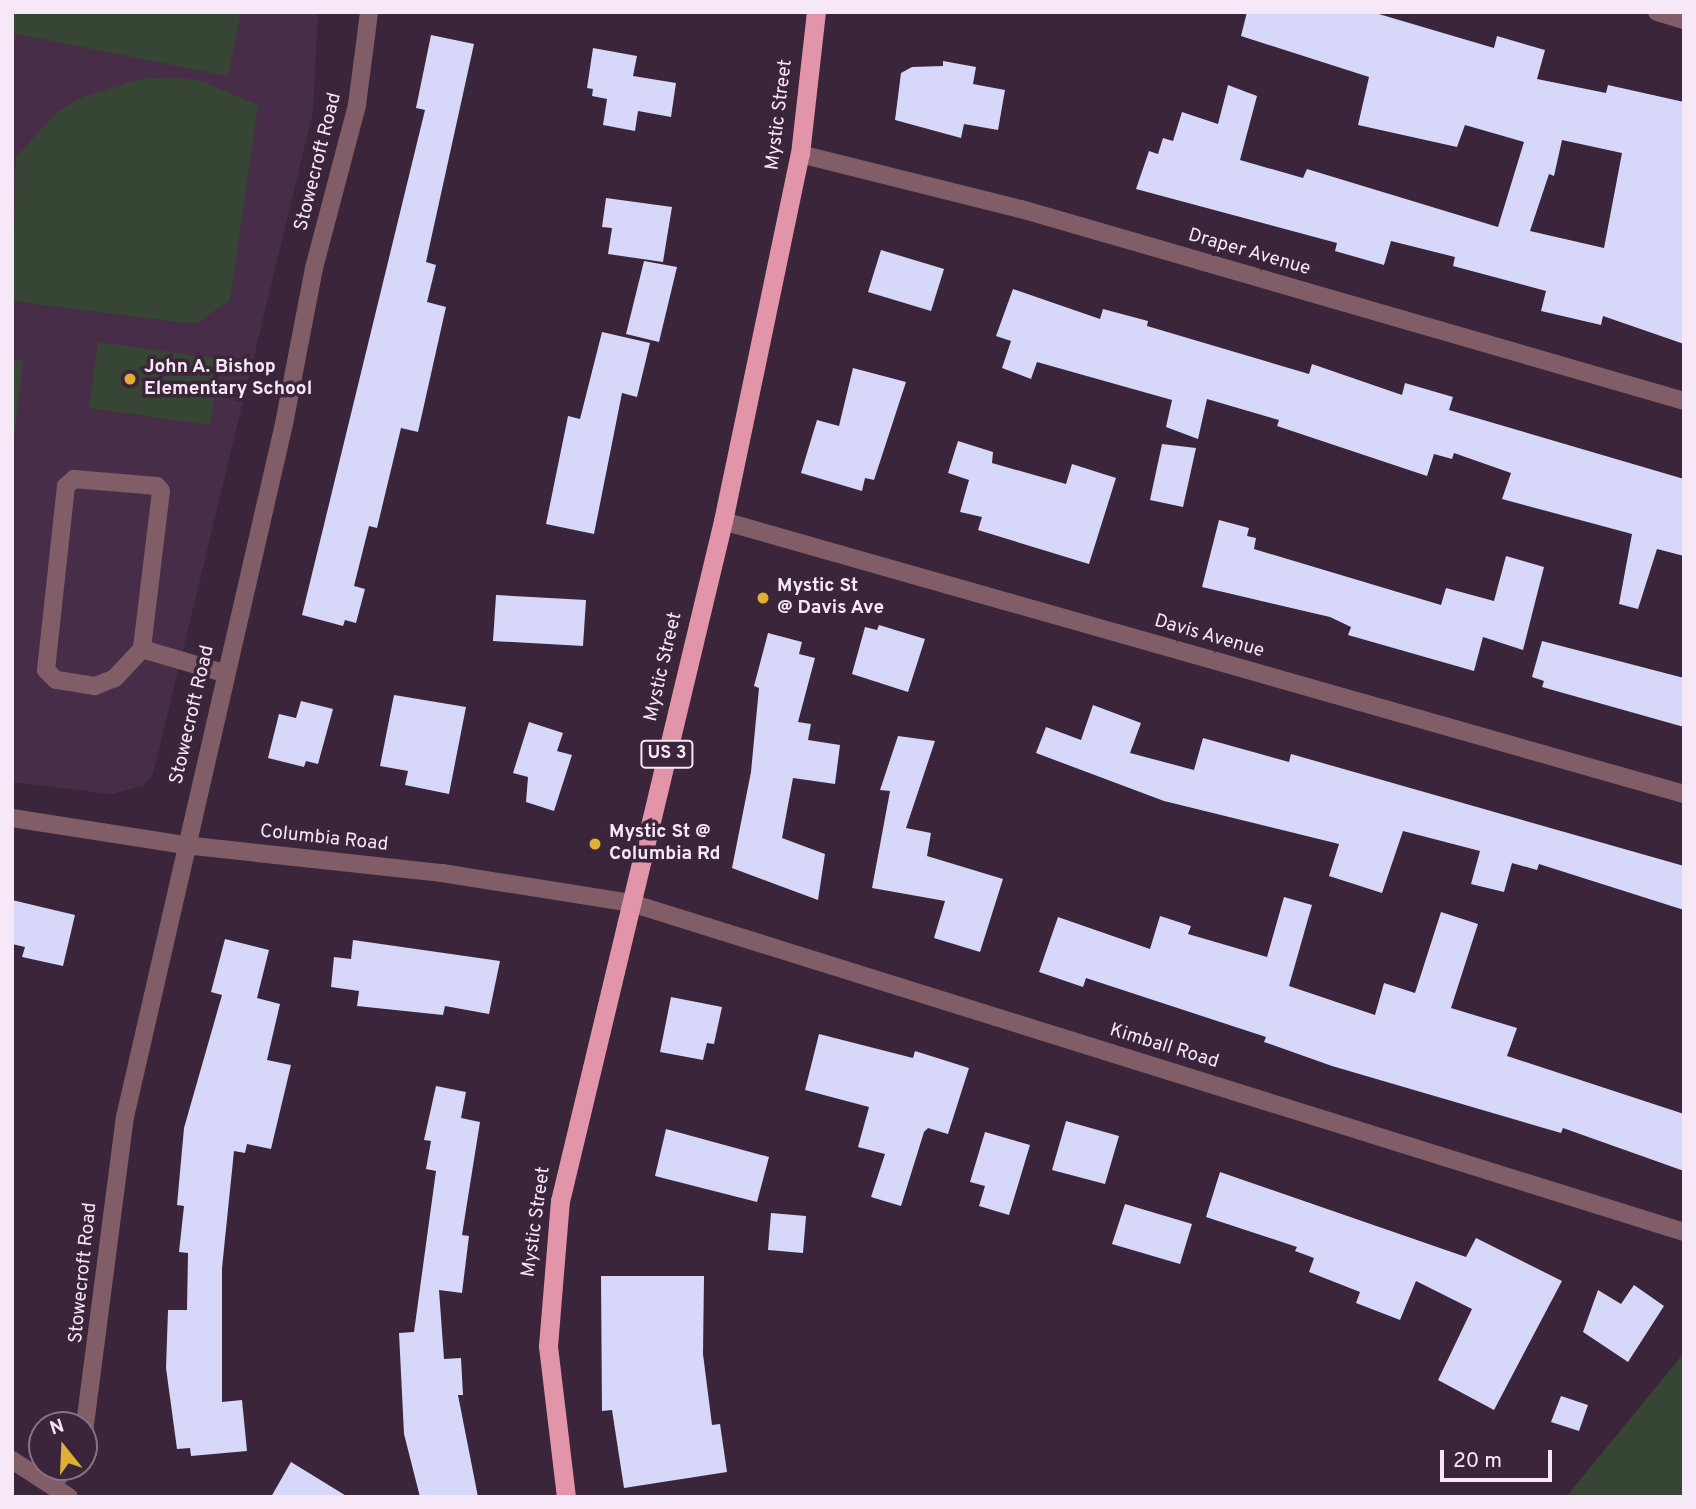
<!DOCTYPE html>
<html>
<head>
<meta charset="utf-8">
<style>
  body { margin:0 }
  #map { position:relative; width:1696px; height:1509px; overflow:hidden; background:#3b253b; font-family:Overpass,sans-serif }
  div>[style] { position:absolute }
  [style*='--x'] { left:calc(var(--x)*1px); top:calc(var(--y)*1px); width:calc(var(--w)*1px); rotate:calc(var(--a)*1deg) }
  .built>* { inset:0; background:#482d48 }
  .green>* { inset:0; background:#374634 }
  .building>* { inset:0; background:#d7d7f9 }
  .service>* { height:18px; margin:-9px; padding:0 9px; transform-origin:9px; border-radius:9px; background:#815e67 }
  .minor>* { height:18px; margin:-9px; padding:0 9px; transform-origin:9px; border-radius:9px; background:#815e67 }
  .trunk>* { height:19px; margin:-9.5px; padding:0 9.5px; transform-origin:9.5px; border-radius:9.5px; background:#e294a9 }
  .dots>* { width:19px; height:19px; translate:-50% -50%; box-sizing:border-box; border:4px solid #3b253b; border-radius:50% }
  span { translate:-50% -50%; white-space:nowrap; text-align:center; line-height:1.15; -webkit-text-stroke:7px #3b253b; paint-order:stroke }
  .shield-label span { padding:2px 5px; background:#3b253b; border:2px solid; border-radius:5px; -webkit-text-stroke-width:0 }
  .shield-label { font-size:18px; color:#f6e8f6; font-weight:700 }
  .street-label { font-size:19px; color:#f6e8f6 }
  .poi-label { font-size:19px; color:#f6e8f6; font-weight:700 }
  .left { translate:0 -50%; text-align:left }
  .frame { position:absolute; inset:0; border:14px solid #f6e8f6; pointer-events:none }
  .north { position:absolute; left:28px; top:1411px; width:70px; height:70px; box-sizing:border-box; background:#3b253b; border:2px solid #867386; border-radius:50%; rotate:342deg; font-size:19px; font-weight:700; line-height:28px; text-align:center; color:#f6e8f6 }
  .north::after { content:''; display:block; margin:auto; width:24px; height:32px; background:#dfb034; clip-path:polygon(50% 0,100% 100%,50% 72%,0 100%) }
  .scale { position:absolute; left:1440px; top:1450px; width:112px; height:32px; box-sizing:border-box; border:4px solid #f6e8f6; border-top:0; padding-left:9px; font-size:21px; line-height:24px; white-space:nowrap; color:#f6e8f6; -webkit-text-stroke:5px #3b253b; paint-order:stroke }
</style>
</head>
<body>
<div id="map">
  <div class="built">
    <div style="clip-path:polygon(12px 12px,318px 12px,313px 112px,153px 774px,143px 786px,111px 794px,12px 782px)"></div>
  </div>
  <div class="green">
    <div style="clip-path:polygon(12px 12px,241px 12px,228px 76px,12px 33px)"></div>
    <div style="clip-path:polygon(171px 77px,202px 81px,258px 105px,230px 300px,195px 324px,12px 301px,16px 157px,56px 113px,82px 97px,141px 79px)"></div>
    <div style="clip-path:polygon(98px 342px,220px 359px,210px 425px,89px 408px)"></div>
    <div style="clip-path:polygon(12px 359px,23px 360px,12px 454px)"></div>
    <div style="clip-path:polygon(1684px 1353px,1684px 1497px,1566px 1497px)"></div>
  </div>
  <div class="building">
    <div style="clip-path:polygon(evenodd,1247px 12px,1372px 12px,1494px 48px,1497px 36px,1545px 50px,1537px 79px,1606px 93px,1608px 85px,1684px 102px,1684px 344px,1603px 316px,1601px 325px,1541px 311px,1546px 291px,1453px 266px,1455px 257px,1391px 241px,1384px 265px,1335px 251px,1337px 243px,1136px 189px,1149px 151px,1158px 154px,1163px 138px,1173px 141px,1182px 112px,1218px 124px,1228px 85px,1257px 96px,1240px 160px,1303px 178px,1307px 169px,1498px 227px,1524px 142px,1465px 125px,1457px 147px,1358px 125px,1369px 77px,1241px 36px,1247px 12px,1562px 140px,1622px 153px,1604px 248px,1530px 231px,1549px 174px,1554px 176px,1562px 140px)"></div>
    <div style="clip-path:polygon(431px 35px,474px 44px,426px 262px,436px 265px,427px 302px,446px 307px,418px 432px,401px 428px,377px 528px,369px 526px,354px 586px,365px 589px,356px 623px,345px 620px,343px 626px,302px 615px,425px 110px,416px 108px)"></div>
    <div style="clip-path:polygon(593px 48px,637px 56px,633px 76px,676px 83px,671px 117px,638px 111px,635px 131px,603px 125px,607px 99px,592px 96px,593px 89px,587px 88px)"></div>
    <div style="clip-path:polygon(943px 61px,976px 67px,973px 84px,1005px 90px,998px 130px,964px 124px,961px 138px,895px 120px,901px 73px,912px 67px,943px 66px)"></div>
    <div style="clip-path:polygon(606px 198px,672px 207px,663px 262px,608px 254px,612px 228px,602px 227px)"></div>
    <div style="clip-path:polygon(881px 250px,944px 269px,931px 311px,868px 292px)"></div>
    <div style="clip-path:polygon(644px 261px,677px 267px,659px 342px,626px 334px)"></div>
    <div style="clip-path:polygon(1013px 289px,1100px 319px,1103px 309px,1148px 321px,1147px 326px,1309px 374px,1312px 364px,1402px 395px,1405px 383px,1453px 397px,1449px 410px,1684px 479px,1684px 556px,1657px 549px,1638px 609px,1619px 604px,1632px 534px,1502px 499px,1511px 473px,1454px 453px,1452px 459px,1434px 454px,1427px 476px,1277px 426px,1279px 420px,1207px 399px,1198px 439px,1166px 427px,1172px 400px,1037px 362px,1031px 379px,1002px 368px,1011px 341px,996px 336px)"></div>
    <div style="clip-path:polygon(602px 332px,650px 343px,637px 397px,622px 393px,594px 534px,546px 524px,568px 416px,580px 419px)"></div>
    <div style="clip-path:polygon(853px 368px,906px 382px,874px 480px,865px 478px,862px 491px,801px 473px,817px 420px,839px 426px)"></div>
    <div style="clip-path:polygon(958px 441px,993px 452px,992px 463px,1066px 484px,1072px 464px,1116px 478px,1089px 564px,978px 530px,982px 517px,960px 512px,969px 480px,948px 473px)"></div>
    <div style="clip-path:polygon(1162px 444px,1196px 448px,1183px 507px,1150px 500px)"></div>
    <div style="clip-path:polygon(1219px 520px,1249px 528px,1247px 536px,1256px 538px,1254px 549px,1441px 605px,1446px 588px,1494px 601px,1506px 556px,1544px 567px,1523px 650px,1483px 637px,1474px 671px,1348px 635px,1351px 627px,1330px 617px,1202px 587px)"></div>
    <div style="clip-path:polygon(496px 595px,586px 600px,583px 646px,493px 641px)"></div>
    <div style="clip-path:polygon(879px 625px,925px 639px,908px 692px,852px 674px,865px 627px,877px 630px)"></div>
    <div style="clip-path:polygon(768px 633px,802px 642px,799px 654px,815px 658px,798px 722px,811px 724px,808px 740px,840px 745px,835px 784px,793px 778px,782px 838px,825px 854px,818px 900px,732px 868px,751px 772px,759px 688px,754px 686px)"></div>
    <div style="clip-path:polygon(1542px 641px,1684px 678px,1684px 727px,1542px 687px,1544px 681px,1532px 677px)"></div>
    <div style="clip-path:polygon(394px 695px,466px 707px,449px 794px,405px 785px,408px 771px,380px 766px)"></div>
    <div style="clip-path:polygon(301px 701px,333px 709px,318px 764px,306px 761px,304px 767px,268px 758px,279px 714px,296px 718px)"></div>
    <div style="clip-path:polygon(1093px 705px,1141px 723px,1130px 753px,1194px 770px,1203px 738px,1289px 762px,1291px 754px,1684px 866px,1684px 910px,1539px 864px,1537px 870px,1512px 863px,1504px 892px,1471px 884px,1480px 851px,1403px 831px,1382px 893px,1329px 876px,1339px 844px,1164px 801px,1036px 753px,1046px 727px,1081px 740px)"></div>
    <div style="clip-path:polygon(529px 722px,563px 733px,557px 751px,572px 755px,554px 811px,526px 802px,528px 777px,513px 773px)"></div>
    <div style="clip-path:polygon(898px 736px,935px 741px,906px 828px,931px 833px,927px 856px,1003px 879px,980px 952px,934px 938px,945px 901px,872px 888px,890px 791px,880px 790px)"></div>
    <div style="clip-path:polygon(1284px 897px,1312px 905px,1289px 986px,1375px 1015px,1384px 983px,1415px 993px,1441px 912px,1478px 924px,1451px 1008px,1517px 1028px,1507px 1056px,1684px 1114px,1684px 1171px,1563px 1128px,1561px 1133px,1332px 1066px,1264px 1042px,1266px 1037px,1086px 978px,1083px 987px,1039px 972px,1058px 917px,1150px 949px,1160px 916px,1191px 926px,1188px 934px,1267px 957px)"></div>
    <div style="clip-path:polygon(12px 900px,75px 915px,63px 966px,22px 957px,25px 947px,12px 944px)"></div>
    <div style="clip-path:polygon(225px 939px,269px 950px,257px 998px,280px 1004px,267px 1060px,291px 1065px,271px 1149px,247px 1144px,245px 1153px,234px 1151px,222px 1268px,222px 1402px,242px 1400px,247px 1451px,191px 1456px,190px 1448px,177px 1449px,166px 1368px,168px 1310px,187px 1310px,188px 1253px,179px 1252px,184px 1206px,177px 1205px,184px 1128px,222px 995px,211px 992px)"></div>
    <div style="clip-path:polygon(353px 940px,500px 961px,489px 1014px,445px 1006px,443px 1015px,357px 1006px,359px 991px,331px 987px,334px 957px,351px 959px)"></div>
    <div style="clip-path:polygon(671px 997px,722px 1007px,714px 1044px,707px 1043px,703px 1060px,660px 1052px)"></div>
    <div style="clip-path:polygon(819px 1034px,913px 1058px,915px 1051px,969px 1068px,948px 1134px,928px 1128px,924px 1132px,901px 1206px,871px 1197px,885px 1154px,858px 1147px,869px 1107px,805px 1090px)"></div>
    <div style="clip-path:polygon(436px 1086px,466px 1092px,461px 1118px,480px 1122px,462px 1235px,469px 1236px,462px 1293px,439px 1290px,444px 1359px,461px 1358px,463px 1395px,458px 1395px,478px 1497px,420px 1497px,404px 1434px,399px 1333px,414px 1332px,436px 1171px,426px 1169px,431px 1141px,424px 1140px)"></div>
    <div style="clip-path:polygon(1066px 1121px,1119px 1136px,1105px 1184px,1052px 1170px)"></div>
    <div style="clip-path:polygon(666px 1129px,769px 1157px,757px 1202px,655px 1176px)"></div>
    <div style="clip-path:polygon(985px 1132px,1030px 1145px,1009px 1215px,979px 1206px,985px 1186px,970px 1182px)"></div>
    <div style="clip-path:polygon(1220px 1172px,1466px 1257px,1476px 1238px,1562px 1281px,1494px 1410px,1438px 1380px,1472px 1309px,1416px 1281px,1400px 1320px,1356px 1303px,1360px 1292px,1309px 1272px,1314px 1258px,1295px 1251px,1297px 1247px,1206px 1217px)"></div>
    <div style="clip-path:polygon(1125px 1204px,1192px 1224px,1180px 1264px,1112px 1244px)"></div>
    <div style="clip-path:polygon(771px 1213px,806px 1216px,803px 1253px,768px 1250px)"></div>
    <div style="clip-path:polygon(601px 1276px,704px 1276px,703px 1354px,712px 1425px,720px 1424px,727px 1472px,624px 1488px,612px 1410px,602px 1411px)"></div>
    <div style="clip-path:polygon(1634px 1285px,1664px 1306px,1628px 1362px,1583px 1332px,1598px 1290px,1621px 1304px)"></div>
    <div style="clip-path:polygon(1561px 1396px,1588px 1405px,1579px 1431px,1551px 1422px)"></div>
    <div style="clip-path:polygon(291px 1462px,348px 1497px,271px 1497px)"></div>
  </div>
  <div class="service">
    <div style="--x:74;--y:479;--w:83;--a:4.8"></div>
    <div style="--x:157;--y:486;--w:6;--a:51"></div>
    <div style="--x:161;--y:491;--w:159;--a:96.9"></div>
    <div style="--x:142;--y:649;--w:40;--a:133"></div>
    <div style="--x:115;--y:678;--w:22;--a:158"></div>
    <div style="--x:95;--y:686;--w:39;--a:-171"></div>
    <div style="--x:56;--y:680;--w:14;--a:-135"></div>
    <div style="--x:46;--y:670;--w:185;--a:-83.8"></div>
    <div style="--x:66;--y:486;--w:11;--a:-41"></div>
    <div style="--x:142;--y:649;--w:85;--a:16.3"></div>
  </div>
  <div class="minor">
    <div style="--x:1657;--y:12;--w:28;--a:17"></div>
    <div style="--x:800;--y:154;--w:228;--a:14"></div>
    <div style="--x:1021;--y:209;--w:690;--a:16.15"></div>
    <div style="--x:723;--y:521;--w:999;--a:15.86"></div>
    <div style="--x:12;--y:818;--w:174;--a:8.9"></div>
    <div style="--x:184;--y:845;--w:260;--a:6.2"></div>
    <div style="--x:442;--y:873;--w:191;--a:9"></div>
    <div style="--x:631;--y:903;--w:1103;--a:17.35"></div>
    <div style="--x:84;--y:1432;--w:318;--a:-82.6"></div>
    <div style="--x:125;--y:1117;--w:711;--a:-77.08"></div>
    <div style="--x:284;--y:424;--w:159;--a:-79.1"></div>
    <div style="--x:314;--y:268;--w:169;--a:-75.2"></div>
    <div style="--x:357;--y:105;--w:94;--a:-82.6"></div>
    <div style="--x:12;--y:1460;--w:68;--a:33"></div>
    <div style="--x:53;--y:1486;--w:22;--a:-58"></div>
  </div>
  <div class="trunk">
    <div style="--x:566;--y:1497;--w:152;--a:-96.8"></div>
    <div style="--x:548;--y:1346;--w:145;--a:-85.3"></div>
    <div style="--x:560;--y:1201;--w:699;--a:-76.52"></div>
    <div style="--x:723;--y:521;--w:375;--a:-78.2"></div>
    <div style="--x:800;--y:154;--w:143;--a:-83.6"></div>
  </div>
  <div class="dots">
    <div style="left:130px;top:379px;background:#dfb034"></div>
    <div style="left:763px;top:598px;background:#dfb034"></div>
    <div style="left:595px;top:844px;background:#dfb034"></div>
  </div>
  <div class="shield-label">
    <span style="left:667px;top:754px">US 3</span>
  </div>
  <div class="street-label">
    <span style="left:780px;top:115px;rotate:-83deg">Mystic Street</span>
    <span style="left:319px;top:162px;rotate:-76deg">Stowecroft Road</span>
    <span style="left:1249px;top:253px;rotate:16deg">Draper Avenue</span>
    <span style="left:1209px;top:637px;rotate:16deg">Davis Avenue</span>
    <span style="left:664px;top:667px;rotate:-77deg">Mystic Street</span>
    <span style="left:193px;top:715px;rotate:-77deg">Stowecroft Road</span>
    <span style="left:324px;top:839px;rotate:6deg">Columbia Road</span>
    <span style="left:1164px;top:1047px;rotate:17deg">Kimball Road</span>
    <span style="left:537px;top:1222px;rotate:-82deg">Mystic Street</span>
    <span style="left:84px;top:1273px;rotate:-84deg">Stowecroft Road</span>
  </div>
  <div class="poi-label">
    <span class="left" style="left:144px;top:379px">John A. Bishop<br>Elementary School</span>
    <span class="left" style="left:777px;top:598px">Mystic St<br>@ Davis Ave</span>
    <span class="left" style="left:609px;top:844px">Mystic St @<br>Columbia Rd</span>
  </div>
  <div class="frame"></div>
  <div class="north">N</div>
  <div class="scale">20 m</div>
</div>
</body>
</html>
